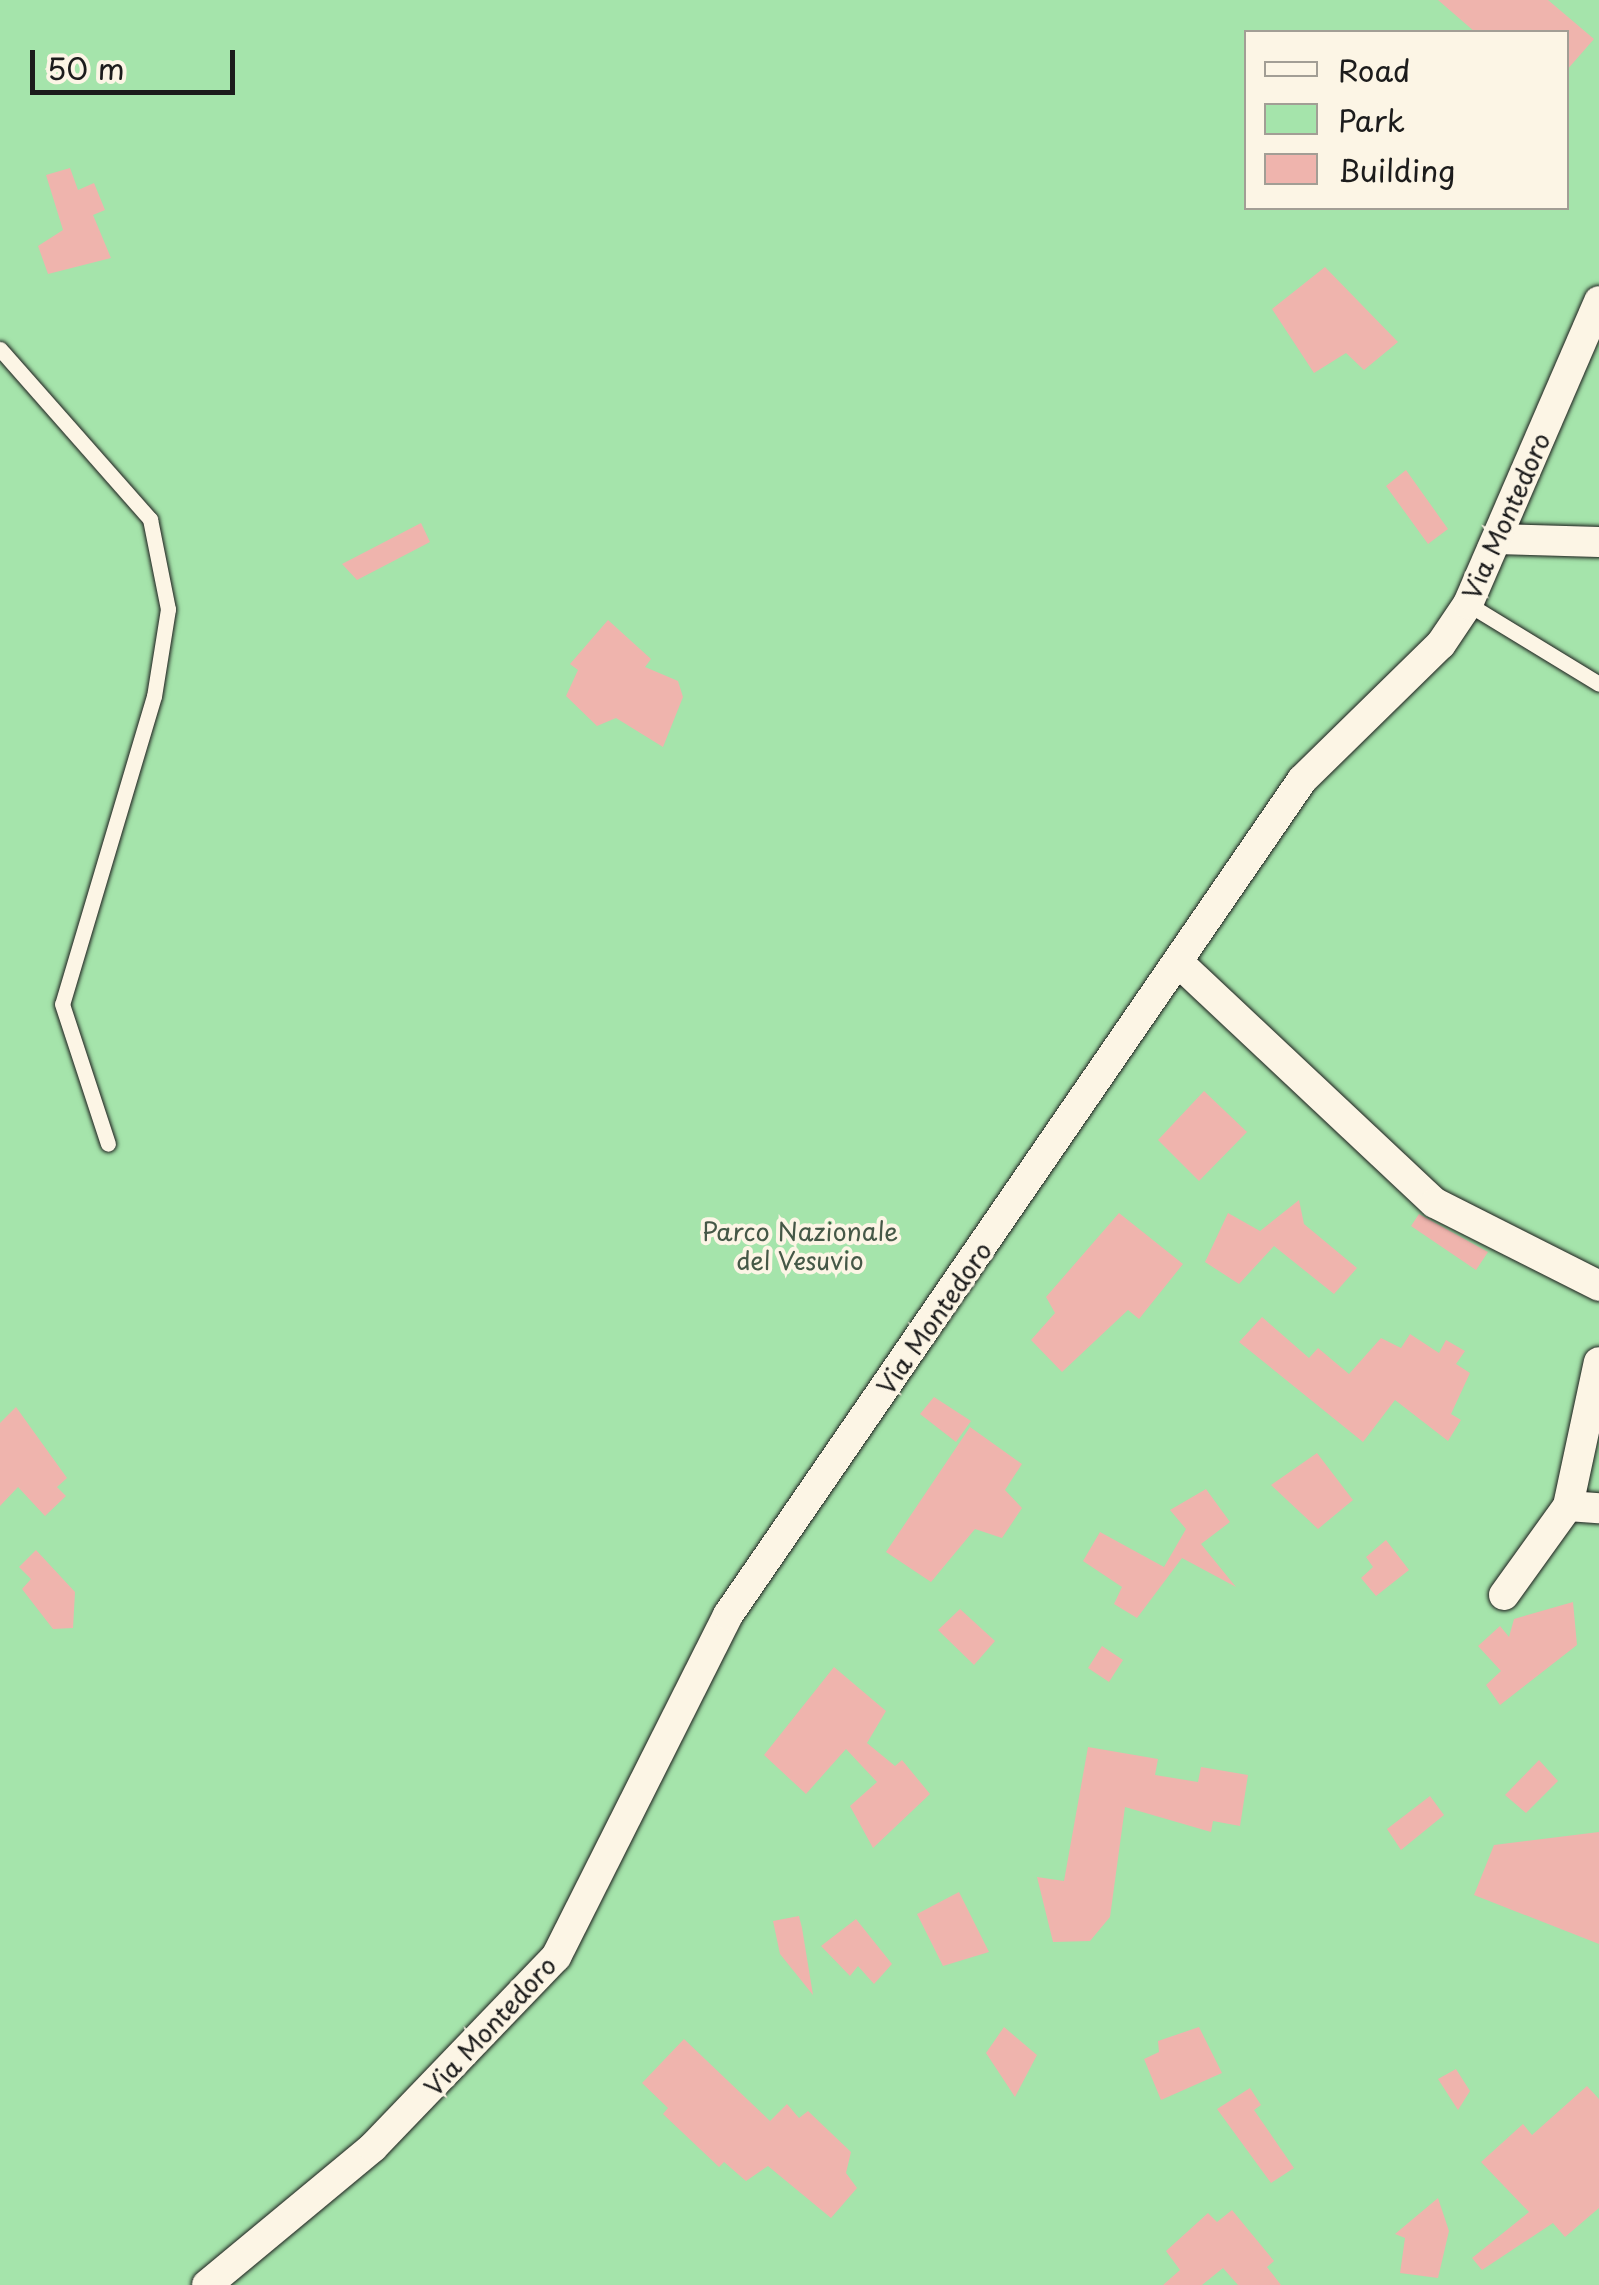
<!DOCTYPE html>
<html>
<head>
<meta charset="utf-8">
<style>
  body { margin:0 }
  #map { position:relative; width:1599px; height:2285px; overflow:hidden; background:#fcf5e5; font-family:"Playpen Sans",sans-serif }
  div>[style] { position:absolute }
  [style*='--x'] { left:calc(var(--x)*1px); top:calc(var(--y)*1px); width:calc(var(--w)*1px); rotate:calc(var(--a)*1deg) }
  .green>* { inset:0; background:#a5e4ab }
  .building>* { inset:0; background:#efb4ad }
  .roads { filter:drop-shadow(0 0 2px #1c1c1c) drop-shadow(0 0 2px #1c1c1c) }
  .service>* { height:15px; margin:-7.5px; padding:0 7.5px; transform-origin:7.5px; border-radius:7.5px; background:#fcf5e5 }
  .minor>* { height:30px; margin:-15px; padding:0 15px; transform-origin:15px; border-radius:15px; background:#fcf5e5 }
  span { translate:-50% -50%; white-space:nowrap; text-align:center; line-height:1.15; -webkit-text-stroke:8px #fcf5e5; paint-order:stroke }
  .street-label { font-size:25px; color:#1c1c1c }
  .park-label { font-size:25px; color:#455847 }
  .legend { position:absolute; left:1244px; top:30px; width:325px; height:180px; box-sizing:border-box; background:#fcf5e5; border:2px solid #a29e95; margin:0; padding:12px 18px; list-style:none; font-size:30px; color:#1c1c1c }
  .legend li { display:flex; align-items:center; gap:20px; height:50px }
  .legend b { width:50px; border:2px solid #a29e95 }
  .scale { position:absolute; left:30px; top:50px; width:205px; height:45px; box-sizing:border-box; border:5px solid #1c1c1c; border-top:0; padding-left:12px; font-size:30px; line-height:35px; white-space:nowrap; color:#1c1c1c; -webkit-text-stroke:8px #fcf5e5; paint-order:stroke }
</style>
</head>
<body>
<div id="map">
  <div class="green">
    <div style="clip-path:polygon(evenodd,0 0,1599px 0,1599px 2285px,0 2285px,0 0,1246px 32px,1566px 32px,1566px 208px,1246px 208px,1246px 32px)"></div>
  </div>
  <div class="building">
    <div style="clip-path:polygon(1438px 0,1548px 0,1594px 39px,1566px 71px,1566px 32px,1475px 32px)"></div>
    <div style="clip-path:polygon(70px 168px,78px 190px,94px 183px,105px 210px,93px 215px,111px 258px,48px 274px,38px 246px,63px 230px,46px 175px)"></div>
    <div style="clip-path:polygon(1325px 267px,1398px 342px,1364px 370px,1346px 353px,1314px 373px,1272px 309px)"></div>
    <div style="clip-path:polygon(1406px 470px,1448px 529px,1428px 544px,1386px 486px)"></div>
    <div style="clip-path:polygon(421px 523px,430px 542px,357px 580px,342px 564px)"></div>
    <div style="clip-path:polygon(608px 620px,651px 659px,645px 667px,678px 681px,683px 697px,663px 747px,616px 718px,597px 726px,566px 696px,578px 670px,570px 664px)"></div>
    <div style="clip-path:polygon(1204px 1091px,1247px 1132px,1199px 1181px,1158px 1140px)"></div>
    <div style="clip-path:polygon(1299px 1200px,1304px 1224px,1357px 1268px,1334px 1294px,1274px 1246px,1239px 1284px,1205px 1262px,1228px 1213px,1260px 1231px)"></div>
    <div style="clip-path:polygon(1119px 1213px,1183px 1264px,1139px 1319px,1128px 1310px,1062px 1372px,1031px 1340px,1055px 1313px,1046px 1297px)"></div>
    <div style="clip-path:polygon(1419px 1214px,1488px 1252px,1476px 1270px,1411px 1226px)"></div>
    <div style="clip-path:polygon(1262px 1317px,1309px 1358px,1318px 1348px,1349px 1374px,1381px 1338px,1401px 1348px,1410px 1334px,1439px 1353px,1446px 1340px,1465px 1351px,1456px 1364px,1470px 1373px,1451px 1414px,1461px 1420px,1448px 1441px,1395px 1400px,1363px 1442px,1239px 1342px)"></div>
    <div style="clip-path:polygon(934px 1397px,971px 1421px,956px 1442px,920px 1414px)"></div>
    <div style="clip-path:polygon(16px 1407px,67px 1478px,57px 1487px,66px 1496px,45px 1516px,18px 1487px,0 1506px,0 1423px)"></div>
    <div style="clip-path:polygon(970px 1427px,1022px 1464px,1005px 1490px,1022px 1508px,1002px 1538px,975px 1529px,931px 1582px,886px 1552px)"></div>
    <div style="clip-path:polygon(1317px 1453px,1353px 1500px,1318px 1529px,1271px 1485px)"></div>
    <div style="clip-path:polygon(1206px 1489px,1230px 1522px,1201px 1544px,1236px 1587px,1182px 1558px,1137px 1618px,1114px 1604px,1122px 1587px,1083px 1561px,1100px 1532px,1164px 1567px,1186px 1529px,1170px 1510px)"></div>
    <div style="clip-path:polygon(1386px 1540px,1409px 1570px,1376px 1596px,1361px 1578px,1373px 1567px,1366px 1557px)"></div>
    <div style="clip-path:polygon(36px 1550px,75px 1592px,73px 1628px,53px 1629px,22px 1589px,31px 1579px,19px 1567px)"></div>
    <div style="clip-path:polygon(1573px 1602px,1577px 1645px,1500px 1705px,1486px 1685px,1501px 1671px,1478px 1646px,1500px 1626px,1509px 1637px,1514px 1619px)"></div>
    <div style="clip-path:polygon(960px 1609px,995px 1641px,974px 1665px,938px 1630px)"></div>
    <div style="clip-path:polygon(1102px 1646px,1123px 1660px,1109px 1682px,1088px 1668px)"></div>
    <div style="clip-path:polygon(834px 1667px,886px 1711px,867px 1743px,895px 1766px,902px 1760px,930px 1794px,873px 1848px,850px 1806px,877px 1782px,846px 1749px,806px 1794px,764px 1755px)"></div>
    <div style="clip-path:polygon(1088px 1747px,1158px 1759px,1155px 1775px,1198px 1782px,1201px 1767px,1248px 1775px,1240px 1826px,1213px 1821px,1211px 1832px,1125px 1807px,1110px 1917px,1090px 1941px,1053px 1942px,1037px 1877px,1064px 1881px)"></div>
    <div style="clip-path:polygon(1539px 1760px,1558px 1781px,1526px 1813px,1505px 1795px)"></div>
    <div style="clip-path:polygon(1430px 1796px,1444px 1815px,1401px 1850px,1387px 1829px)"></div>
    <div style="clip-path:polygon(1599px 1832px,1599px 1944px,1474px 1895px,1494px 1845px)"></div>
    <div style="clip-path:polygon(959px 1892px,989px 1952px,943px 1966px,917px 1914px)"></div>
    <div style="clip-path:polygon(799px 1916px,802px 1928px,813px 1995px,780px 1954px,773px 1921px)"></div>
    <div style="clip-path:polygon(856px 1919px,892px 1964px,874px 1984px,858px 1966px,850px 1976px,821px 1946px)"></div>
    <div style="clip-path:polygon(1004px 2027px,1037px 2055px,1015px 2097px,986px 2053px)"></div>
    <div style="clip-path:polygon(1199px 2027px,1222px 2073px,1161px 2100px,1144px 2059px,1159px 2052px,1158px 2041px)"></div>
    <div style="clip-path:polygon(684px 2039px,770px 2121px,787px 2104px,799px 2118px,808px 2111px,851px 2152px,846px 2173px,857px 2188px,831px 2218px,768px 2166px,746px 2181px,724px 2162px,719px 2167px,663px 2114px,668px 2108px,642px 2083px)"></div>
    <div style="clip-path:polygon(1456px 2069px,1470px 2091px,1458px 2110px,1438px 2079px)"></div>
    <div style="clip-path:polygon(1587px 2086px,1599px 2099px,1599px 2208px,1565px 2237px,1553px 2223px,1482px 2270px,1472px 2258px,1529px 2212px,1481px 2162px,1523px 2124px,1532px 2135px)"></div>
    <div style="clip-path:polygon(1250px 2088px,1261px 2105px,1254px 2110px,1294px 2168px,1271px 2183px,1217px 2109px)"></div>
    <div style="clip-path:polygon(1438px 2198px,1449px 2231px,1438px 2278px,1400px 2273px,1405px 2238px,1395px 2234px)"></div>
    <div style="clip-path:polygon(1232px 2210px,1274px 2261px,1267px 2267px,1281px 2285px,1238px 2285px,1223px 2268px,1202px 2285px,1163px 2285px,1180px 2270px,1166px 2251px,1208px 2213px,1217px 2222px)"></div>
  </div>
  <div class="roads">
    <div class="service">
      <div style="--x:0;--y:349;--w:227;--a:48.6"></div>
      <div style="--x:150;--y:519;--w:92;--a:78.7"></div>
      <div style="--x:168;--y:609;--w:88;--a:99.1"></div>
      <div style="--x:154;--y:696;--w:321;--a:106.6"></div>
      <div style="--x:62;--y:1004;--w:147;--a:71.8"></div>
      <div style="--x:1468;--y:604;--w:153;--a:31.4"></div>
    </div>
    <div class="minor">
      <div style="--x:1497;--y:539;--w:102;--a:1.7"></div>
      <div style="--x:1178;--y:962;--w:352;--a:43.2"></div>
      <div style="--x:1435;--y:1203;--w:184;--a:26.8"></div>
      <div style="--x:1568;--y:1506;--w:31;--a:4"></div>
      <div style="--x:1504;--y:1595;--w:110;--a:-54.3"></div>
      <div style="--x:1568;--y:1506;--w:147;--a:-77.9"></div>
      <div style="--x:207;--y:2285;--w:216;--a:-39.7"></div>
      <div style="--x:373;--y:2147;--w:264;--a:-46.1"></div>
      <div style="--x:556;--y:1957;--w:383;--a:-63.3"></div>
      <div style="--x:728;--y:1615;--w:1013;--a:-55.49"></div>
      <div style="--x:1302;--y:780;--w:194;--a:-44.4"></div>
      <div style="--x:1441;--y:644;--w:48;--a:-56"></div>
      <div style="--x:1468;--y:604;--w:330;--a:-66.6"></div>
    </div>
  </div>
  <div class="street-label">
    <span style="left:1506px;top:516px;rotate:-66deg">Via Montedoro</span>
    <span style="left:934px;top:1318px;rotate:-55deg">Via Montedoro</span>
    <span style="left:490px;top:2026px;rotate:-47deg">Via Montedoro</span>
  </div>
  <div class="park-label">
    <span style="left:800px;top:1246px">Parco Nazionale<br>del Vesuvio</span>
  </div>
  <ul class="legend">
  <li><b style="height:12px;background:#fcf5e5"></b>Road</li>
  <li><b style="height:28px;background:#a5e4ab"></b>Park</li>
  <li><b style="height:28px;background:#efb4ad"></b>Building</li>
  </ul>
  <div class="scale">50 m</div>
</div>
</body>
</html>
